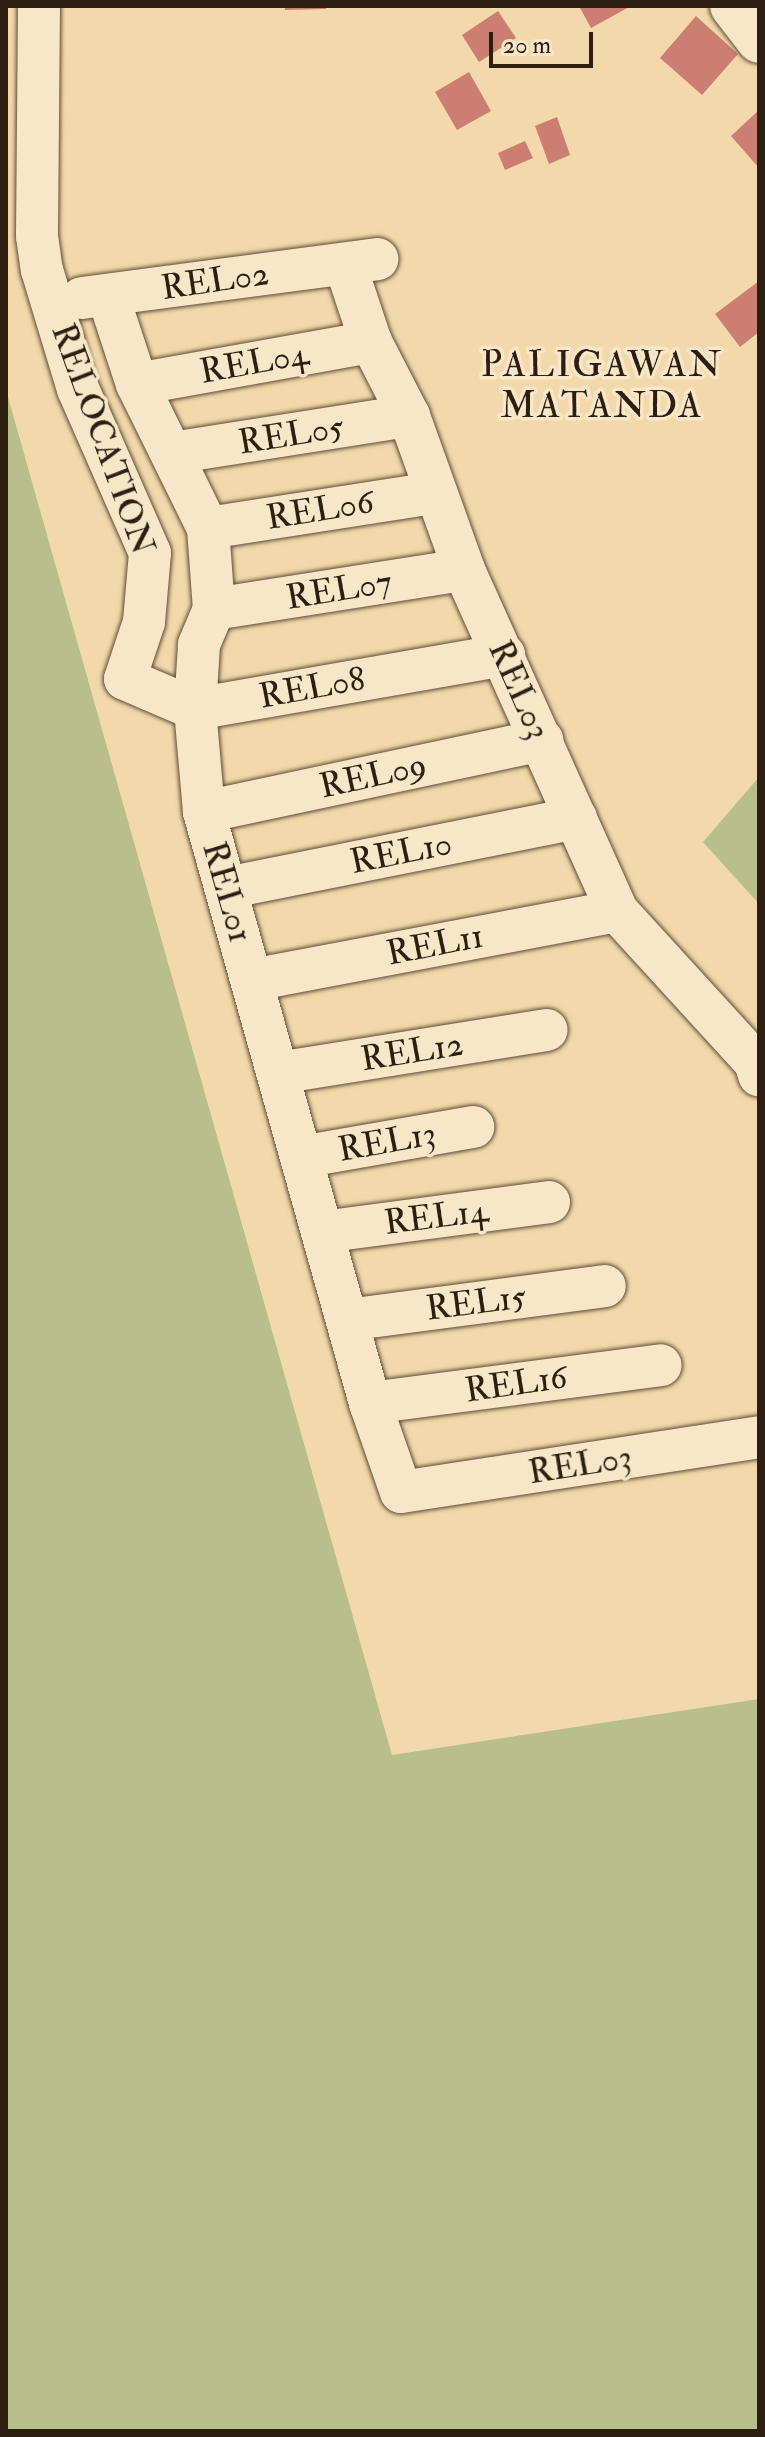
<!DOCTYPE html>
<html>
<head>
<meta charset="utf-8">
<style>
  body { margin:0 }
  #map { position:relative; width:765px; height:2437px; overflow:hidden; background:#f3d8ab; font-family:"IM FELL Double Pica",serif }
  div>[style] { position:absolute }
  [style*='--x'] { left:calc(var(--x)*1px); top:calc(var(--y)*1px); width:calc(var(--w)*1px); rotate:calc(var(--a)*1deg) }
  .green>* { inset:0; background:#b9bf8a }
  .building>* { inset:0; background:#cb7e71 }
  .roads { filter:drop-shadow(0 0 2px #5e4c37) drop-shadow(0 0 2px #5e4c37) }
  .street>* { height:42px; margin:-21px; padding:0 21px; transform-origin:21px; border-radius:21px; background:#f7e6c8 }
  .secondary>* { height:44px; margin:-22px; padding:0 22px; transform-origin:22px; border-radius:22px; background:#f7e6c8 }
  span { translate:-50% -50%; white-space:nowrap; text-align:center; line-height:1.15; -webkit-text-stroke:7px #f7e6c8; paint-order:stroke }
  .street-label { font-size:34px; color:#2c1e10 }
  .neighbourhood-label { font-size:36px; color:#2c1e10; letter-spacing:2px }
  .frame { position:absolute; inset:0; border:8px solid #2c1e10; pointer-events:none }
  .scale { position:absolute; left:489px; top:32px; width:104px; height:36px; box-sizing:border-box; border:4px solid #2c1e10; border-top:0; padding-left:10px; font-size:24px; line-height:28px; white-space:nowrap; color:#2c1e10; -webkit-text-stroke:6px #f7e6c8; paint-order:stroke }
</style>
</head>
<body>
<div id="map">
  <div class="green">
    <div style="clip-path:polygon(6px 390px,392px 1755px,759px 1699px,759px 2431px,6px 2431px)"></div>
    <div style="clip-path:polygon(759px 777px,759px 904px,703px 842px)"></div>
  </div>
  <div class="building">
    <div style="clip-path:polygon(285px 6px,326px 6px,326px 9px,285px 10px)"></div>
    <div style="clip-path:polygon(579px 6px,631px 6px,591px 28px)"></div>
    <div style="clip-path:polygon(498px 11px,516px 38px,479px 62px,462px 35px)"></div>
    <div style="clip-path:polygon(696px 16px,738px 54px,702px 95px,660px 58px)"></div>
    <div style="clip-path:polygon(469px 72px,491px 111px,457px 130px,435px 92px)"></div>
    <div style="clip-path:polygon(759px 110px,759px 168px,731px 136px)"></div>
    <div style="clip-path:polygon(557px 117px,570px 155px,549px 164px,535px 126px)"></div>
    <div style="clip-path:polygon(525px 141px,533px 158px,505px 170px,498px 153px)"></div>
    <div style="clip-path:polygon(759px 281px,759px 332px,740px 347px,715px 314px)"></div>
  </div>
  <div class="roads">
    <div class="street">
      <div style="--x:39;--y:6;--w:230;--a:90.5"></div>
      <div style="--x:37;--y:236;--w:34;--a:82"></div>
      <div style="--x:42;--y:270;--w:124;--a:73.2"></div>
      <div style="--x:78;--y:389;--w:179;--a:66.3"></div>
      <div style="--x:150;--y:553;--w:69;--a:95"></div>
      <div style="--x:144;--y:622;--w:60;--a:108.4"></div>
      <div style="--x:125;--y:679;--w:76;--a:23.2"></div>
      <div style="--x:195;--y:709;--w:314;--a:-9.9"></div>
      <div style="--x:345;--y:264;--w:82;--a:71.6"></div>
      <div style="--x:371;--y:342;--w:83;--a:62.8"></div>
      <div style="--x:409;--y:416;--w:164;--a:70.3"></div>
      <div style="--x:464;--y:570;--w:374;--a:65.8"></div>
      <div style="--x:617;--y:911;--w:205;--a:47.6"></div>
      <div style="--x:755;--y:1062;--w:14;--a:73"></div>
      <div style="--x:108;--y:296;--w:93;--a:71.8"></div>
      <div style="--x:137;--y:384;--w:161;--a:63.8"></div>
      <div style="--x:208;--y:528;--w:81;--a:85.8"></div>
      <div style="--x:214;--y:609;--w:39;--a:113"></div>
      <div style="--x:199;--y:645;--w:64;--a:93.6"></div>
      <div style="--x:195;--y:709;--w:103;--a:85"></div>
      <div style="--x:204;--y:812;--w:614;--a:74.31"></div>
      <div style="--x:370;--y:1403;--w:94;--a:70.8"></div>
      <div style="--x:401;--y:1492;--w:362;--a:-8.7"></div>
      <div style="--x:82;--y:298;--w:298;--a:-7.5"></div>
      <div style="--x:137;--y:384;--w:238;--a:-10.2"></div>
      <div style="--x:172;--y:453;--w:240;--a:-8.9"></div>
      <div style="--x:208;--y:528;--w:228;--a:-8.8"></div>
      <div style="--x:214;--y:609;--w:253;--a:-8.9"></div>
      <div style="--x:204;--y:812;--w:346;--a:-12"></div>
      <div style="--x:226;--y:888;--w:357;--a:-11.3"></div>
      <div style="--x:252;--y:980;--w:371;--a:-10.7"></div>
      <div style="--x:278;--y:1073;--w:272;--a:-9.1"></div>
      <div style="--x:301;--y:1157;--w:175;--a:-9.9"></div>
      <div style="--x:322;--y:1232;--w:229;--a:-7.5"></div>
      <div style="--x:347;--y:1320;--w:260;--a:-7.5"></div>
      <div style="--x:370;--y:1403;--w:293;--a:-7.4"></div>
    </div>
    <div class="secondary">
      <div style="--x:732;--y:6;--w:44;--a:52.4"></div>
    </div>
  </div>
  <div class="street-label">
    <span style="left:215px;top:281px;rotate:-8deg">REL02</span>
    <span style="left:254px;top:363px;rotate:-10deg">REL04</span>
    <span style="left:291px;top:435px;rotate:-9deg">REL05</span>
    <span style="left:103px;top:439px;rotate:70deg">RELOCATION</span>
    <span style="left:320px;top:510px;rotate:-9deg">REL06</span>
    <span style="left:339px;top:590px;rotate:-9deg">REL07</span>
    <span style="left:312px;top:688px;rotate:-10deg">REL08</span>
    <span style="left:519px;top:690px;rotate:66deg">REL03</span>
    <span style="left:373px;top:776px;rotate:-12deg">REL09</span>
    <span style="left:401px;top:853px;rotate:-11deg">REL10</span>
    <span style="left:227px;top:892px;rotate:74deg">REL01</span>
    <span style="left:435px;top:945px;rotate:-11deg">REL11</span>
    <span style="left:412px;top:1052px;rotate:-9deg">REL12</span>
    <span style="left:387px;top:1142px;rotate:-10deg">REL13</span>
    <span style="left:436px;top:1217px;rotate:-7deg">REL14</span>
    <span style="left:476px;top:1303px;rotate:-7deg">REL15</span>
    <span style="left:516px;top:1384px;rotate:-8deg">REL16</span>
    <span style="left:580px;top:1465px;rotate:-9deg">REL03</span>
  </div>
  <div class="neighbourhood-label">
    <span style="left:602px;top:385px">PALIGAWAN<br>MATANDA</span>
  </div>
  <div class="frame"></div>
  <div class="scale">20 m</div>
</div>
</body>
</html>
